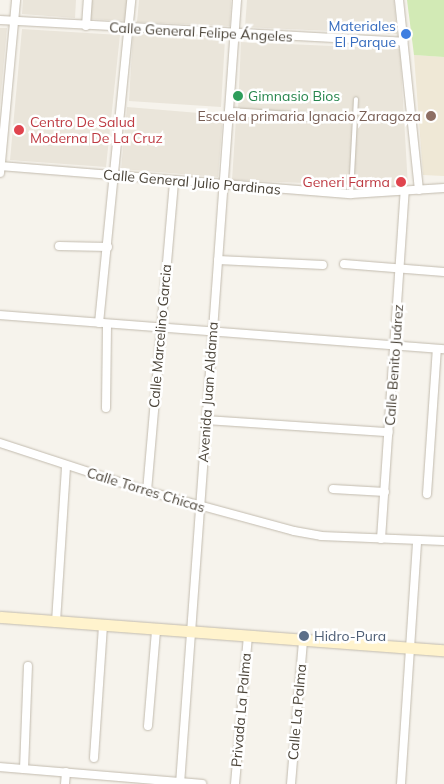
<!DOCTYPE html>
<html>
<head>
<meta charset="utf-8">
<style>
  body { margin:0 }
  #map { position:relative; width:444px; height:784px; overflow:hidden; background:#f6f3ec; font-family:Mulish,sans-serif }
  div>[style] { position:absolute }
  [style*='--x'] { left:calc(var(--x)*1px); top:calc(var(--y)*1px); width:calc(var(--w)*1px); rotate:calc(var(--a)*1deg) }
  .residential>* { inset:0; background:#eae5da }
  .education>* { inset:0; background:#efe8d6 }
  .green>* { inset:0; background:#d2eab5 }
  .roads { filter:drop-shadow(0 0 1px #c2bbae) drop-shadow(0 0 1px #c2bbae) }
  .lane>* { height:4px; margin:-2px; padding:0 2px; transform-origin:2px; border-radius:2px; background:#fff }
  .street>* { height:8px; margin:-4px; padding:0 4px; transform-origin:4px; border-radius:4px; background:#fff }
  .secondary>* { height:11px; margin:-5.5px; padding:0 5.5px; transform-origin:5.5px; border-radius:5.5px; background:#fff3cd }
  .dots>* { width:14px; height:14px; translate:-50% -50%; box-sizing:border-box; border:2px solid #fff; border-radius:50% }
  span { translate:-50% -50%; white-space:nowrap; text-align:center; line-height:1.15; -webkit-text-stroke:5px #fff; paint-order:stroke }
  .shop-label { font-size:14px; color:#366cbe }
  .right { translate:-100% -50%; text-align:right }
  .street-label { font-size:14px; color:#4b4439 }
  .leisure-label { font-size:14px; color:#27864d }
  .left { translate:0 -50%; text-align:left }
  .education-label { font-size:14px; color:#785e54 }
  .health-label { font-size:14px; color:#be3a42 }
  .service-label { font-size:14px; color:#4e5e75 }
</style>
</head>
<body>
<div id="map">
  <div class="residential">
    <div style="clip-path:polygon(23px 0,76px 0,75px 18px,22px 14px)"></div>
    <div style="clip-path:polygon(89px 0,129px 0,127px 21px,88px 19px)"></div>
    <div style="clip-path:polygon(139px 0,231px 0,230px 26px,137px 22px)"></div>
    <div style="clip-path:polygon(247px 0,394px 0,397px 34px,245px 27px)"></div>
    <div style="clip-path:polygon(0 28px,7px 28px,0 105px)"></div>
    <div style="clip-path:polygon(22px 29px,120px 35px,106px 167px,10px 160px)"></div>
    <div style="clip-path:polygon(133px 34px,225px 39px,221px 107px,129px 101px)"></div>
    <div style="clip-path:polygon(241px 42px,400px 49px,408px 187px,232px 180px,236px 118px,338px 122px,338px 114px,238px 110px)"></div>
    <div style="clip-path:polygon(127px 107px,223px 115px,218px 177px,121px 169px)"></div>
  </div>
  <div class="education">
    <div style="clip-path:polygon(414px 55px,444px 57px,444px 176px,423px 175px)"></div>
  </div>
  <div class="green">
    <div style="clip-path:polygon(407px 0,444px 0,444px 57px,414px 55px)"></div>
  </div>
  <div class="roads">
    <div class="lane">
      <div style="--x:351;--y:194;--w:95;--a:-87"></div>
    </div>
    <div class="street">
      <div style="--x:399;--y:0;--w:191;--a:84"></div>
      <div style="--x:0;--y:20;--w:404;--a:3.1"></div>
      <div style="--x:86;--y:26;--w:26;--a:-86"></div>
      <div style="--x:230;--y:112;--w:92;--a:3.7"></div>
      <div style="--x:0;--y:166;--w:352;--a:4.6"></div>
      <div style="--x:351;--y:194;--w:93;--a:-3.7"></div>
      <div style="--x:0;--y:173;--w:174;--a:-84.7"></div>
      <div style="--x:59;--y:246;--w:49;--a:1.2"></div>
      <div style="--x:218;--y:260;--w:105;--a:2.7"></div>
      <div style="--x:344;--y:264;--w:100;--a:4.6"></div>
      <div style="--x:0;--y:315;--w:445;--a:4.4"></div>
      <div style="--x:99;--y:323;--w:325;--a:-84.3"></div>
      <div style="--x:106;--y:408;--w:84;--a:-89.3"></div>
      <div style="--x:206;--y:420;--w:183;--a:3.8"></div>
      <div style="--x:0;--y:443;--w:155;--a:18.1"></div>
      <div style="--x:147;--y:491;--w:152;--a:15.2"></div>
      <div style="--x:294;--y:531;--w:27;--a:10"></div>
      <div style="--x:321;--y:536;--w:123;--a:2.3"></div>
      <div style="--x:333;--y:489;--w:52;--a:3.3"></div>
      <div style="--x:147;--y:491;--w:311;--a:-85"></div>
      <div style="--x:427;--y:494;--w:145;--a:-86.1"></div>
      <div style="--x:381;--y:539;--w:349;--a:-86.1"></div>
      <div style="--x:56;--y:622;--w:156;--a:-86.3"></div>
      <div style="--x:148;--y:726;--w:96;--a:-85.2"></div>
      <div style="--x:94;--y:758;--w:132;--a:-86.1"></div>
      <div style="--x:0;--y:767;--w:203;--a:4.8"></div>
      <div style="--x:24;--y:769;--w:103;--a:-87.8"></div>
      <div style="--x:65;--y:784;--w:12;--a:-85"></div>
      <div style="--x:180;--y:784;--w:786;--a:-85.84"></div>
      <div style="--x:235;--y:784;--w:149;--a:-85"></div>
      <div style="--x:291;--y:784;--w:144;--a:-85.2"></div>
      <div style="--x:401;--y:784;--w:244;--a:-86.2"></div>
    </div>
    <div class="secondary">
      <div style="--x:0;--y:617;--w:445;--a:4.3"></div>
    </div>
  </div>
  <div class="dots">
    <div style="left:406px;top:34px;background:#3f7fe0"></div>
    <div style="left:238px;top:96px;background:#2e9e5b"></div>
    <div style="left:431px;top:116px;background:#8d6e63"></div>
    <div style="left:19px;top:130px;background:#e0444e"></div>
    <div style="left:401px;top:182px;background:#e0444e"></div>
    <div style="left:304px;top:636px;background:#5c6f8a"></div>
  </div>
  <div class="shop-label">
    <span class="right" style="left:396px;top:34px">Materiales<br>El Parque</span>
  </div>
  <div class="street-label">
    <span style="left:201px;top:32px;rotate:3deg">Calle General Felipe Ángeles</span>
    <span style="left:192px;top:182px;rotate:5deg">Calle General Julio Pardinas</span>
    <span style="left:160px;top:336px;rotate:-85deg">Calle Marcelino Garcia</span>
    <span style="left:394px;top:365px;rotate:-86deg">Calle Benito Juárez</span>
    <span style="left:208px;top:392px;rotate:-86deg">Avenida Juan Aldama</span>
    <span style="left:146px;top:490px;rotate:17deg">Calle Torres Chicas</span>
    <span style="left:241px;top:710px;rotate:-85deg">Privada La Palma</span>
    <span style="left:297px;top:712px;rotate:-85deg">Calle La Palma</span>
  </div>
  <div class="leisure-label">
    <span class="left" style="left:248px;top:96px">Gimnasio Bios</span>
  </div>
  <div class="education-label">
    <span class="right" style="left:421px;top:116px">Escuela primaria Ignacio Zaragoza</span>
  </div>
  <div class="health-label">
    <span class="left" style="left:30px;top:130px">Centro De Salud<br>Moderna De La Cruz</span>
    <span class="right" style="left:390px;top:182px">Generi Farma</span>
  </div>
  <div class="service-label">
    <span class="left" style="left:314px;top:636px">Hidro-Pura</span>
  </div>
</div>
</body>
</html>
